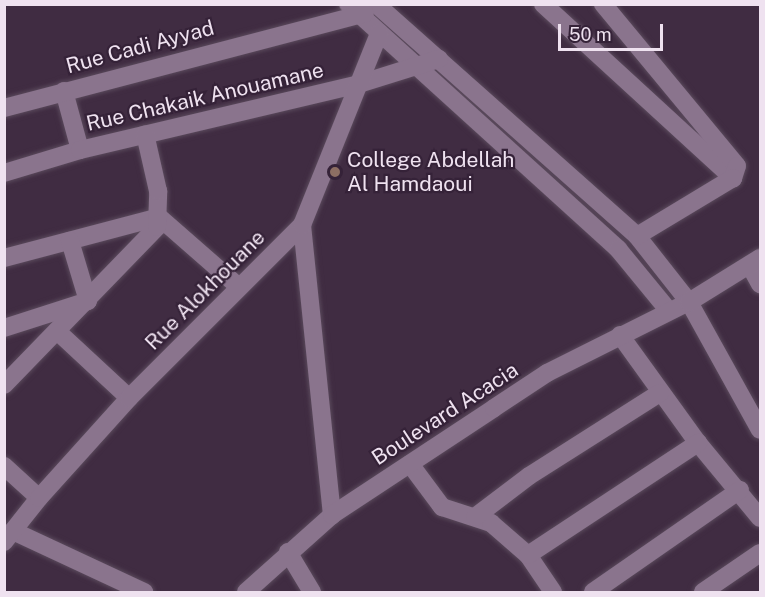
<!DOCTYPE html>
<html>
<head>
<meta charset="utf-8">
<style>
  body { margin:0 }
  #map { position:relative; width:765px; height:597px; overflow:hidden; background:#402c42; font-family:"Public Sans",sans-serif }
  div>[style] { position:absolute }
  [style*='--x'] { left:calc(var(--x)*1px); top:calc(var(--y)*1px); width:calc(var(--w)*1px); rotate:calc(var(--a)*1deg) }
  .roads { filter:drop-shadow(0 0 2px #5a4a5c) drop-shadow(0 0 2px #5a4a5c) }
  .minor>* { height:18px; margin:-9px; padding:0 9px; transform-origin:9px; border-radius:9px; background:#8a748d }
  .dots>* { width:16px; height:16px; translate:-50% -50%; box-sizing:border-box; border:3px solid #352238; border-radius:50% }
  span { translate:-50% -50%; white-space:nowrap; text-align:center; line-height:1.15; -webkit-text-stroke:4.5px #352238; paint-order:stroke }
  .street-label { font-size:21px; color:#efe2f0 }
  .poi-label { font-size:21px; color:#efe2f0 }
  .left { translate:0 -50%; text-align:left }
  .frame { position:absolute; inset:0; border:6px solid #efe2f0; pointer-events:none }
  .scale { position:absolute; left:558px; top:24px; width:105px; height:27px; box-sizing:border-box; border:3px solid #efe2f0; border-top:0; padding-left:8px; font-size:18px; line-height:21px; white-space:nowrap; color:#efe2f0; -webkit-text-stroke:4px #352238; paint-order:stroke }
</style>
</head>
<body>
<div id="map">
  <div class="roads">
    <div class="minor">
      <div style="--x:348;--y:4;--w:365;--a:42.2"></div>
      <div style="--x:618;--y:249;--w:80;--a:50.6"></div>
      <div style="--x:376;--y:4;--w:349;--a:41.6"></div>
      <div style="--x:637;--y:236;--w:84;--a:51.8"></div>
      <div style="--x:689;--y:302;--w:146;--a:61"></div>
      <div style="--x:543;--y:4;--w:258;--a:42.5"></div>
      <div style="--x:603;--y:4;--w:210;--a:50.4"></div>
      <div style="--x:737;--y:166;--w:13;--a:108"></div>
      <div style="--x:733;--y:178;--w:112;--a:148.9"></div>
      <div style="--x:64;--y:91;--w:61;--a:74.8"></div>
      <div style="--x:4;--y:108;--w:373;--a:-14.7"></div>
      <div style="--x:4;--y:173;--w:79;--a:-16.8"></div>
      <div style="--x:80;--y:150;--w:287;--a:-13.3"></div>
      <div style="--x:359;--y:84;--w:84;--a:-17.4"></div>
      <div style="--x:159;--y:217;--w:106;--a:41.2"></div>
      <div style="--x:302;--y:225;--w:292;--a:84.1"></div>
      <div style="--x:4;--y:258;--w:160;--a:-14.8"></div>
      <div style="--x:750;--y:266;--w:21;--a:61"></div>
      <div style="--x:4;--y:328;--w:88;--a:-17.8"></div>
      <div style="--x:88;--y:301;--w:63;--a:-106.7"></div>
      <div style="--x:57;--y:331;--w:98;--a:42.9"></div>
      <div style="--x:620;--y:335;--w:133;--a:54.2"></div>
      <div style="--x:698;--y:443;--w:97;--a:50.4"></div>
      <div style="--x:4;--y:385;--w:220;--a:-45.9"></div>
      <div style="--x:157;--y:227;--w:36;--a:-88"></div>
      <div style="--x:158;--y:191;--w:58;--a:-102.8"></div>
      <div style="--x:410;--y:464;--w:54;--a:53.3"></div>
      <div style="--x:442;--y:507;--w:52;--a:18.1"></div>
      <div style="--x:491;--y:523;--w:49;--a:40.9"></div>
      <div style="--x:528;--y:555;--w:45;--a:56"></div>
      <div style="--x:4;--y:466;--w:47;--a:42.4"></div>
      <div style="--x:475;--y:517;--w:68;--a:-37.2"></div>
      <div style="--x:529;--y:476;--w:155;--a:-32.4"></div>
      <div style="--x:13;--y:531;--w:145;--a:25"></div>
      <div style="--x:4;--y:542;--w:56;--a:-51.5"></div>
      <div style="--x:39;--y:498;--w:135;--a:-48"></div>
      <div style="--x:129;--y:398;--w:245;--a:-45"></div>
      <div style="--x:302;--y:225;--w:207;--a:-68.1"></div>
      <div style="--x:288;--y:552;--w:47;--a:59"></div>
      <div style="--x:528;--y:555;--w:204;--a:-33.4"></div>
      <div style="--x:246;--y:592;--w:115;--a:-41.8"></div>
      <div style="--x:332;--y:515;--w:194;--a:-33.4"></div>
      <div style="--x:494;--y:408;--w:64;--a:-33.4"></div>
      <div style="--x:547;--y:373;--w:159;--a:-26.6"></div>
      <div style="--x:689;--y:302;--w:84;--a:-31.8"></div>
      <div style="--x:593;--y:592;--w:179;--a:-34.8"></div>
      <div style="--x:703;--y:592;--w:69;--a:-34.4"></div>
    </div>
  </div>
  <div class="dots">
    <div style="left:335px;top:172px;background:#8d6e63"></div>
  </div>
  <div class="street-label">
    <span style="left:140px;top:47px;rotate:-15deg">Rue Cadi Ayyad</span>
    <span style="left:205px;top:97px;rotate:-13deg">Rue Chakaik Anouamane</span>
    <span style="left:205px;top:290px;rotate:-45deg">Rue Alokhouane</span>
    <span style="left:445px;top:414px;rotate:-33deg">Boulevard Acacia</span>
  </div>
  <div class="poi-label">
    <span class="left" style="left:347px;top:172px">College Abdellah<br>Al Hamdaoui</span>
  </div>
  <div class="frame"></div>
  <div class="scale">50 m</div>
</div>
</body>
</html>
